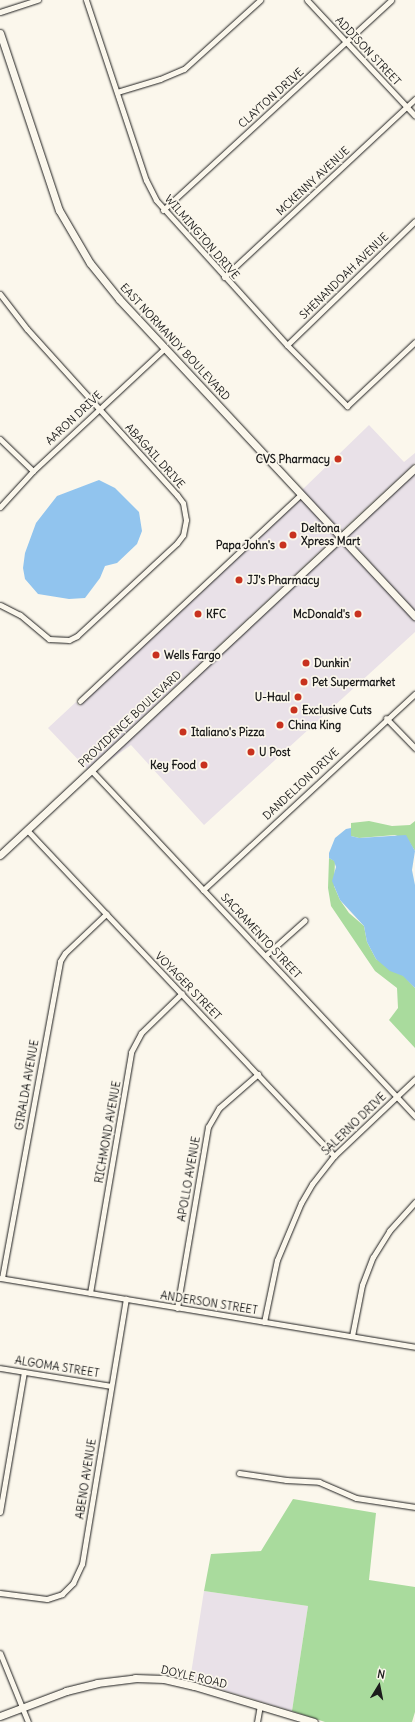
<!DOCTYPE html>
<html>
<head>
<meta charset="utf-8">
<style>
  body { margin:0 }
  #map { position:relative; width:415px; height:1722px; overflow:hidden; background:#fbf7ec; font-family:Delius,sans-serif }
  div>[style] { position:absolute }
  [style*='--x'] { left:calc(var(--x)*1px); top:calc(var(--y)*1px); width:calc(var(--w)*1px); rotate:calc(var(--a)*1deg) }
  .built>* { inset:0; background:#e9e1e8 }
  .green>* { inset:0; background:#a9db9d }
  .water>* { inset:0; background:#91c4ee }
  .roads { filter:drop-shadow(0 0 1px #1c1c1c) drop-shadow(0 0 1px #1c1c1c) }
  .street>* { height:5px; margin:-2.5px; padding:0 2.5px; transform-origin:2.5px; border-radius:2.5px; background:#fbf7ec }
  .secondary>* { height:7px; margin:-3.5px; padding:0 3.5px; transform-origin:3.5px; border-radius:3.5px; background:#fbf7ec }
  .dots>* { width:11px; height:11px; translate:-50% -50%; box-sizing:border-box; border:2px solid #fbf7ec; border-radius:50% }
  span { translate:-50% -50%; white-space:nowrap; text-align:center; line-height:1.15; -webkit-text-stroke:3.5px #fbf7ec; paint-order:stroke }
  .street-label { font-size:11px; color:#1c1c1c }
  .poi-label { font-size:11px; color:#1c1c1c; font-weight:700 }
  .right { translate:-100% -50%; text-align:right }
  .left { translate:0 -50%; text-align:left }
  .north { position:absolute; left:359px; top:1666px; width:40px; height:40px; -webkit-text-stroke:3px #fbf7ec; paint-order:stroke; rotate:10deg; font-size:11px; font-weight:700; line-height:16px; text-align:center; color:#1c1c1c }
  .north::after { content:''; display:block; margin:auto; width:14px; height:18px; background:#1c1c1c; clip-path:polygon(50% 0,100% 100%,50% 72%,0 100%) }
</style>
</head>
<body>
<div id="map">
  <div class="built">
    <div style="clip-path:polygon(369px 425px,404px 462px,415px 453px,415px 463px,341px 531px,302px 490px)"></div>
    <div style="clip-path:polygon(415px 472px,415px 611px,346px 536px)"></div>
    <div style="clip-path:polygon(301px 499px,336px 536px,87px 769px,48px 728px,76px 702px,79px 706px)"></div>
    <div style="clip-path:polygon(341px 541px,415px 621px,415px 632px,204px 825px,131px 745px,96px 770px)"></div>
    <div style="clip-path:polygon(204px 1591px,308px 1606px,292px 1711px,190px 1680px)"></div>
  </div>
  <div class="green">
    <div style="clip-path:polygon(369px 821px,392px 826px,410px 825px,415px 821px,415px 851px,408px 840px,395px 835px,359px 838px,351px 836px,351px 823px)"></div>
    <div style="clip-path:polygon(329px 858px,335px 861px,334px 886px,340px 900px,349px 913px,364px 926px,367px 942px,376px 959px,404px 976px,415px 988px,415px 1048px,389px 1020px,398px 1008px,397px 988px,375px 971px,331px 906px,328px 888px)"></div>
    <div style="clip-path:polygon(293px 1499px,376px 1513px,369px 1580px,415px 1587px,415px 1712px,412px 1722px,325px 1722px,292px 1711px,308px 1606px,204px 1591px,211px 1554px,261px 1551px)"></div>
  </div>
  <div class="water">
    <div style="clip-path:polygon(99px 480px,115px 488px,139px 512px,142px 531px,137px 544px,117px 563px,105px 566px,100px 578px,85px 598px,69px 599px,38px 594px,25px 579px,23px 568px,25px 553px,36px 523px,57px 496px)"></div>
    <div style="clip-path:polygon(351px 828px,351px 836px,359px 838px,406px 835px,415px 851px,412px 870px,415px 885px,415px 988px,403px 976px,390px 971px,376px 959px,367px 942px,364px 926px,340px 900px,332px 881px,336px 867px,334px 861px,329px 858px,329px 853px,335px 838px,346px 829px)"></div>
  </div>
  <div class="roads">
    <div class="street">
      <div style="--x:86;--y:0;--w:190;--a:71.6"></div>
      <div style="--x:146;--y:180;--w:22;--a:63"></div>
      <div style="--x:156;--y:200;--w:195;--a:47.9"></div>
      <div style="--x:287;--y:345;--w:86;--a:45.5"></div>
      <div style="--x:347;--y:406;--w:93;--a:-43.3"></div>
      <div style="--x:307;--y:0;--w:158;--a:47"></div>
      <div style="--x:0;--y:12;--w:40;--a:-18"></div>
      <div style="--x:117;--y:92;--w:45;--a:-16.8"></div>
      <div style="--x:160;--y:79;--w:26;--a:-23"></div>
      <div style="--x:184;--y:69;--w:103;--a:-42.2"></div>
      <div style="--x:163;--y:210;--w:310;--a:-42.6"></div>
      <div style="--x:224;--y:277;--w:261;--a:-43"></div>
      <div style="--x:0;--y:294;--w:44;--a:52.4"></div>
      <div style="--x:27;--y:329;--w:224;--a:47.9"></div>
      <div style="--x:177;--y:495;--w:10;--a:53"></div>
      <div style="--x:183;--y:503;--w:17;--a:80"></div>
      <div style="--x:186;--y:520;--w:15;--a:101"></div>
      <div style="--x:183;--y:535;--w:10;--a:127"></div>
      <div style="--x:177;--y:543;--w:137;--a:137.1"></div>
      <div style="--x:77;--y:636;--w:9;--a:153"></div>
      <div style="--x:69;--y:640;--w:20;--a:-177"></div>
      <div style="--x:49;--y:639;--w:38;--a:-140"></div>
      <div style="--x:20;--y:615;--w:22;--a:-153"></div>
      <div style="--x:287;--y:345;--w:178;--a:-44.1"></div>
      <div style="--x:0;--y:439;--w:46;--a:44.1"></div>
      <div style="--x:0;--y:507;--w:49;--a:-47.5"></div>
      <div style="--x:33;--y:471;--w:180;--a:-43"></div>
      <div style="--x:80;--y:701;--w:303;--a:-43.1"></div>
      <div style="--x:386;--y:718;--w:42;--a:46"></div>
      <div style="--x:91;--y:770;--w:474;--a:46.9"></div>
      <div style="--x:27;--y:830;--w:448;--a:46.7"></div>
      <div style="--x:203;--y:890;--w:289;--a:-42.8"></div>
      <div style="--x:266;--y:955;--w:52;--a:-41.9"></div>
      <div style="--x:0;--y:1278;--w:421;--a:9.4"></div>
      <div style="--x:2;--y:1278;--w:322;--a:-79.6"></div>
      <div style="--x:60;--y:961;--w:9;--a:-58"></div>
      <div style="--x:65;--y:953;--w:57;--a:-43.6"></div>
      <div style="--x:90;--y:1293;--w:244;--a:-80.3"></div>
      <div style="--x:131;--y:1052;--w:21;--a:-62"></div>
      <div style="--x:141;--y:1033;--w:57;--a:-44.3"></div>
      <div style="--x:177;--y:1308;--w:184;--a:-80.3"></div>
      <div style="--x:208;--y:1127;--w:22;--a:-60"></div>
      <div style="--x:219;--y:1108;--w:52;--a:-41.1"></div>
      <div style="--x:264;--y:1322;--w:63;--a:-78.2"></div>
      <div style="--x:277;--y:1260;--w:62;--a:-67.2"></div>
      <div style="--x:301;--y:1203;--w:22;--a:-60"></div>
      <div style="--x:312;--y:1184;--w:36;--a:-52"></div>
      <div style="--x:334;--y:1156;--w:112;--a:-43.5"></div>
      <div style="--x:352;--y:1336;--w:52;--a:-78.9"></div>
      <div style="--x:362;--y:1285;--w:30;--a:-69"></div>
      <div style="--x:373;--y:1257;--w:31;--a:-58"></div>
      <div style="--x:389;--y:1231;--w:39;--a:-48"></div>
      <div style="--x:0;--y:1368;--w:112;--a:9.2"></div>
      <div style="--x:239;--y:1473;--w:48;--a:8.5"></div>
      <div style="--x:286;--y:1480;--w:33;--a:3"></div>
      <div style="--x:319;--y:1482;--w:40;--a:23.4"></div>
      <div style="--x:356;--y:1498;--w:60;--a:8.7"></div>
      <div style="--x:0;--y:1512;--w:142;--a:-80.3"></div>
      <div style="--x:0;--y:1593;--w:47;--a:7.3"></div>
      <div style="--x:47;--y:1599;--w:16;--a:-18"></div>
      <div style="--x:62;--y:1594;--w:16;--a:-45"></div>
      <div style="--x:73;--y:1583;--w:21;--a:-65"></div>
      <div style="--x:82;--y:1564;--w:269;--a:-80.6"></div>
      <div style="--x:0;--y:1653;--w:74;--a:67.9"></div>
      <div style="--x:257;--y:1722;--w:17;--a:-80"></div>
    </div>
    <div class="secondary">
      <div style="--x:0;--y:33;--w:187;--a:71.6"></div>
      <div style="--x:59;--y:210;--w:61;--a:59.7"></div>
      <div style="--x:90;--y:263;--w:46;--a:51.1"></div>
      <div style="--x:119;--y:299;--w:434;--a:47"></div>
      <div style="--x:0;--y:855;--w:567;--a:-43"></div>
      <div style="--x:0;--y:1716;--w:71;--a:-20.7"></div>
      <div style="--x:66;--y:1691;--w:32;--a:-14"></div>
      <div style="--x:97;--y:1683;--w:38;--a:-7"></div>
      <div style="--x:135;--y:1678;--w:29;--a:2"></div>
      <div style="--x:164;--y:1679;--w:31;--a:13"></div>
      <div style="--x:194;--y:1686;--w:125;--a:16.7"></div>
    </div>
  </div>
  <div class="dots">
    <div style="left:338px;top:459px;background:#c8321e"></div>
    <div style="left:293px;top:535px;background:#c8321e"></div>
    <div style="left:283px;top:545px;background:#c8321e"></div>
    <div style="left:239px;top:580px;background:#c8321e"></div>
    <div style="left:198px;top:614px;background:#c8321e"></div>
    <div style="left:358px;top:614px;background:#c8321e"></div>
    <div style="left:156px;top:655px;background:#c8321e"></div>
    <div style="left:306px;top:663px;background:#c8321e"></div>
    <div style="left:304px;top:682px;background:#c8321e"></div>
    <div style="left:298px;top:697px;background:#c8321e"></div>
    <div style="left:294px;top:710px;background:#c8321e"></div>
    <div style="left:280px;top:725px;background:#c8321e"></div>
    <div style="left:183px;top:732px;background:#c8321e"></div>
    <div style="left:251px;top:752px;background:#c8321e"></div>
    <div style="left:204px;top:765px;background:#c8321e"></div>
  </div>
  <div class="street-label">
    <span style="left:368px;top:51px;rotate:47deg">ADDISON STREET</span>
    <span style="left:271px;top:98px;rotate:-42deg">CLAYTON DRIVE</span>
    <span style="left:313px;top:181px;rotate:-43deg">MCKENNY AVENUE</span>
    <span style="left:202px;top:237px;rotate:49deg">WILMINGTON DRIVE</span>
    <span style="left:344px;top:276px;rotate:-44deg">SHENANDOAH AVENUE</span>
    <span style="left:175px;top:342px;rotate:47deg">EAST NORMANDY BOULEVARD</span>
    <span style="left:74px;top:418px;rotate:-43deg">AARON DRIVE</span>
    <span style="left:155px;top:456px;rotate:48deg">ABAGAIL DRIVE</span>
    <span style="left:130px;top:719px;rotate:-43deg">PROVIDENCE BOULEVARD</span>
    <span style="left:301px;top:784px;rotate:-43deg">DANDELION DRIVE</span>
    <span style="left:261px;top:936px;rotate:47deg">SACRAMENTO STREET</span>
    <span style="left:188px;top:986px;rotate:46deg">VOYAGER STREET</span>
    <span style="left:27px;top:1085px;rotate:-80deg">GIRALDA AVENUE</span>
    <span style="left:354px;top:1124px;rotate:-44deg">SALERNO DRIVE</span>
    <span style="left:108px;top:1132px;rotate:-80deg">RICHMOND AVENUE</span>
    <span style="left:189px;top:1179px;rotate:-80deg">APOLLO AVENUE</span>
    <span style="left:209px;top:1303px;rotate:9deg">ANDERSON STREET</span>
    <span style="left:57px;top:1367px;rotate:9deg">ALGOMA STREET</span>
    <span style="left:86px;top:1479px;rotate:-81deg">ABENO AVENUE</span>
    <span style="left:194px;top:1677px;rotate:13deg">DOYLE ROAD</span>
  </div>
  <div class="poi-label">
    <span class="right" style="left:330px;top:459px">CVS Pharmacy</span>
    <span class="left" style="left:301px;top:535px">Deltona<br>Xpress Mart</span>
    <span class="right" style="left:275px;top:545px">Papa John's</span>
    <span class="left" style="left:247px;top:580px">JJ's Pharmacy</span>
    <span class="left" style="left:206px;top:614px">KFC</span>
    <span class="right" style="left:350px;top:614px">McDonald's</span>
    <span class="left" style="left:164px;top:655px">Wells Fargo</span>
    <span class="left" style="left:314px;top:663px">Dunkin'</span>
    <span class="left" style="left:312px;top:682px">Pet Supermarket</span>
    <span class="right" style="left:290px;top:697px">U-Haul</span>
    <span class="left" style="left:302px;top:710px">Exclusive Cuts</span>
    <span class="left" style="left:288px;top:725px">China King</span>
    <span class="left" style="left:191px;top:732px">Italiano's Pizza</span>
    <span class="left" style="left:259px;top:752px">U Post</span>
    <span class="right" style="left:196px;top:765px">Key Food</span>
  </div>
  <div class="north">N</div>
</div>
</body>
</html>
